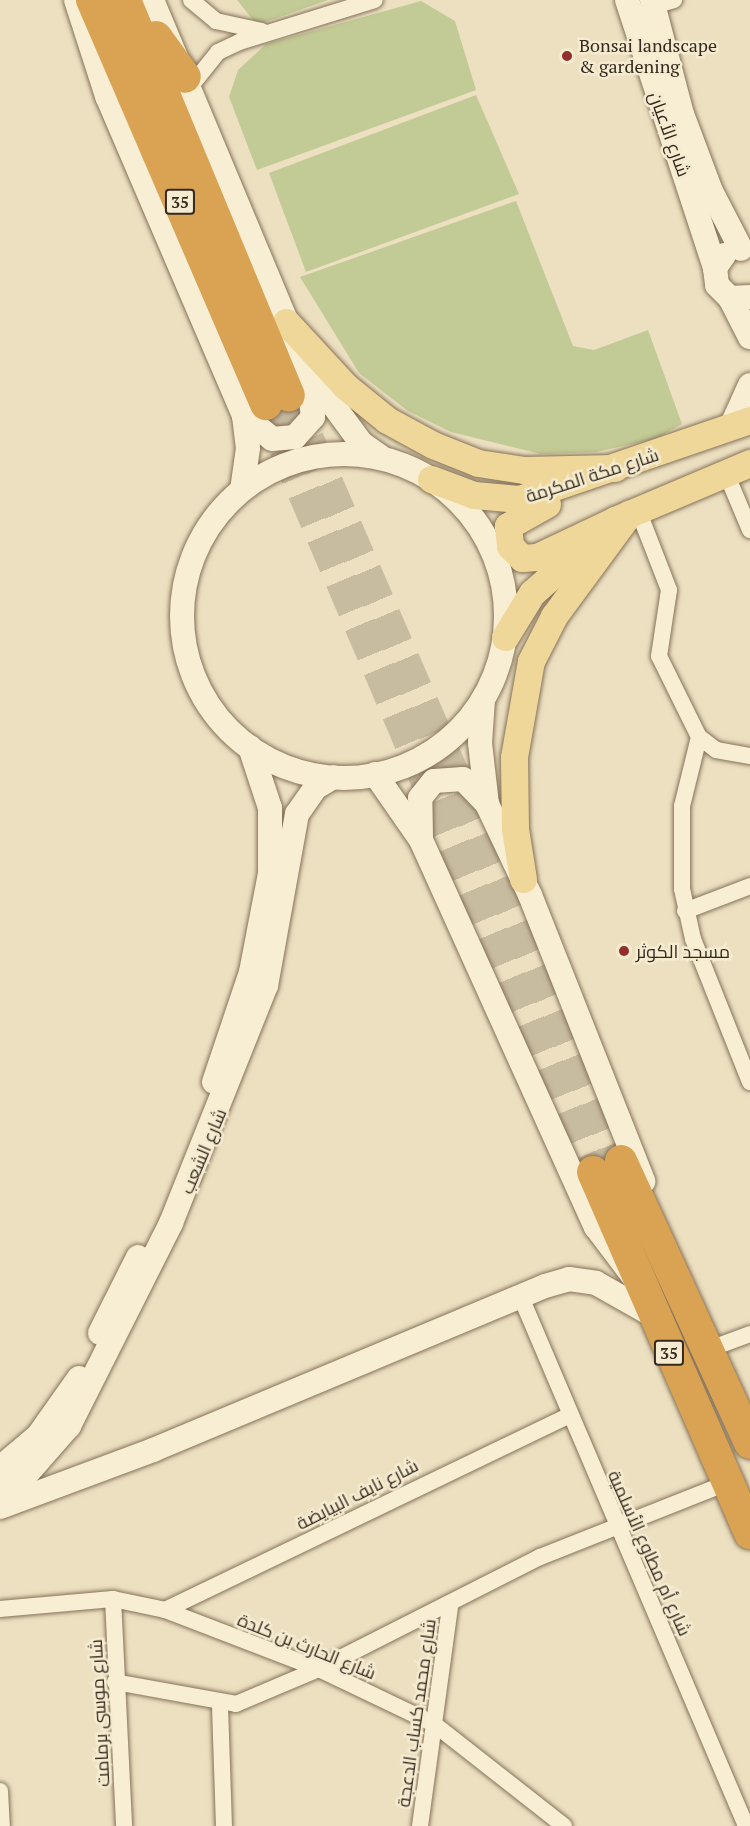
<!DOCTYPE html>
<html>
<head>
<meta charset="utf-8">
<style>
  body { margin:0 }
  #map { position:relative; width:750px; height:1826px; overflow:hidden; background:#ece0c1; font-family:"PT Serif",Cairo,serif }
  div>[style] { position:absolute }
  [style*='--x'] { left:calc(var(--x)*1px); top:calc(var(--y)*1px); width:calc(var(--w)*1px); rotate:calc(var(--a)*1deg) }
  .green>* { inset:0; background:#c2ca95 }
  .highway-tunnel>* { height:32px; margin-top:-16px; transform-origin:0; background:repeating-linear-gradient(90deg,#c7bba0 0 32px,transparent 0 48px) }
  .roads { filter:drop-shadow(0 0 2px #857259) drop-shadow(0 0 2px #857259) }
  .street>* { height:16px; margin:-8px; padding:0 8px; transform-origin:8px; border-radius:8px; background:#f7eed4 }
  .secondary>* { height:24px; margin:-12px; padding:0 12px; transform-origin:12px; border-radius:12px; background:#f7eed4 }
  .secondary>.ring { margin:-12px; padding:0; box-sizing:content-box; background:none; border:24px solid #f7eed4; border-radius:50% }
  .primary>* { height:27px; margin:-13.5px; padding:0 13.5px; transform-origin:13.5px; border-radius:13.5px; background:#efd799 }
  .highway>* { height:32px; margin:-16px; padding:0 16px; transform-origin:16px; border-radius:16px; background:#daa353 }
  .dots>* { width:16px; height:16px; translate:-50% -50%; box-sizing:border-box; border:3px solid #f4ebd0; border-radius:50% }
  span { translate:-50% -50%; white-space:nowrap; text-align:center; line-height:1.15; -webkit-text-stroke:5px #f4ebd0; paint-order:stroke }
  .shield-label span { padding:2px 4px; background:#f4ebd0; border:2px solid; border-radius:4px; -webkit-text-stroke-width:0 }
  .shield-label { font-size:16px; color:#35291d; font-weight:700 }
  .poi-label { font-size:18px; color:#35291d }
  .left { translate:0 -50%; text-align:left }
  .street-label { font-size:18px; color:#35291d }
</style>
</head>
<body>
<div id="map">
  <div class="green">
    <div style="clip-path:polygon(237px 0,328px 0,257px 25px)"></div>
    <div style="clip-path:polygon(421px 1px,455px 21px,476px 90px,257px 170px,229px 97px,238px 70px,266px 44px)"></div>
    <div style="clip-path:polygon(476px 95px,519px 194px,306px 272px,269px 173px)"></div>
    <div style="clip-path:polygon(516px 201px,573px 346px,594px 350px,648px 330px,682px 424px,655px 439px,596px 452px,541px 454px,451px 432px,408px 411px,359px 373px,300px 277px)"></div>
  </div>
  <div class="highway-tunnel">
    <div style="--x:289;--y:395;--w:835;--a:66.57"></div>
    <div style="--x:266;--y:404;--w:835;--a:66.94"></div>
  </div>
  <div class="roads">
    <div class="street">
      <div style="--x:191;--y:0;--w:33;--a:40"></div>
      <div style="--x:216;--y:21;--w:47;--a:12.3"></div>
      <div style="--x:653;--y:6;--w:22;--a:-16"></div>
      <div style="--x:190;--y:87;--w:45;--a:-51.3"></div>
      <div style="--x:218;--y:52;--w:23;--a:-25"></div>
      <div style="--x:239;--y:42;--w:142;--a:-17.2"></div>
      <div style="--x:726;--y:473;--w:62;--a:67.2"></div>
      <div style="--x:638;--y:510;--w:86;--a:68.8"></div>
      <div style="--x:669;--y:590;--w:67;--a:98.6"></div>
      <div style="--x:659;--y:656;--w:90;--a:63.7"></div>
      <div style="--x:699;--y:737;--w:21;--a:37"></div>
      <div style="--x:716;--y:750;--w:35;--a:10"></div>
      <div style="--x:699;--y:737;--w:71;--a:103.8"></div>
      <div style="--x:682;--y:806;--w:83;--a:90"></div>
      <div style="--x:682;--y:889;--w:51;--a:77.6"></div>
      <div style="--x:693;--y:939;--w:154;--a:68.3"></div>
      <div style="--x:685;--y:911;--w:70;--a:-21"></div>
      <div style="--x:520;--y:1295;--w:577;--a:66.94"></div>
      <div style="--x:707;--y:1350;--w:46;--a:-20.4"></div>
      <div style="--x:113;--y:1599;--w:227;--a:87.2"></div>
      <div style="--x:0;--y:1609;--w:113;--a:-5.1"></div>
      <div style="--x:113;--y:1599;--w:53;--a:11.9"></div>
      <div style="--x:165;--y:1610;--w:165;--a:21"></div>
      <div style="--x:319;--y:1669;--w:127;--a:25.6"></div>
      <div style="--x:434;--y:1724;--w:165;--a:38.1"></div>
      <div style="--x:165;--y:1610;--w:447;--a:-25.7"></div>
      <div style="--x:115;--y:1682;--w:123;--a:10.3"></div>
      <div style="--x:236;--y:1704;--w:90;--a:-22.9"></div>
      <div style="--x:319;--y:1669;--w:248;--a:-26.9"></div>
      <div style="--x:540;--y:1557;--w:203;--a:-21.6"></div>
      <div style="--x:220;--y:1706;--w:120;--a:88.1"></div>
      <div style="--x:0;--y:1791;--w:35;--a:87"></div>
      <div style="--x:420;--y:1826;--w:222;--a:-82.2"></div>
    </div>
    <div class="secondary">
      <div style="--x:76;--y:0;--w:101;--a:72.1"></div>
      <div style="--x:107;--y:96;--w:348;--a:66.8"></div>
      <div style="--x:244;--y:416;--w:32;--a:83"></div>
      <div style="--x:248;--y:448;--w:42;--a:98.1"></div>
      <div style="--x:152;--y:0;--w:399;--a:67.3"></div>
      <div style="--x:306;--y:368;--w:93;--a:53.7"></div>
      <div style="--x:361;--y:443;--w:24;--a:35"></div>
      <div style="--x:627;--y:0;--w:282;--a:71.8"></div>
      <div style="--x:652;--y:0;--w:118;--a:75.3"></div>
      <div style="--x:682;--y:114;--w:82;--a:69.4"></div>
      <div style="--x:711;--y:191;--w:65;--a:62.7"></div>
      <div style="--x:724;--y:255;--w:16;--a:125"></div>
      <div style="--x:715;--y:268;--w:17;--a:83"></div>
      <div style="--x:717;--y:285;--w:18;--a:45"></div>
      <div style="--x:730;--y:298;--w:20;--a:-3"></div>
      <div style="--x:730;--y:298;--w:44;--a:62.9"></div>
      <div style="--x:244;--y:416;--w:36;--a:39"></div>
      <div style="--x:272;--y:439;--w:23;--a:-5"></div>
      <div style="--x:295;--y:437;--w:27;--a:-48"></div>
      <div style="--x:313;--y:417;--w:41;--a:-97"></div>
      <div style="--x:731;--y:427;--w:46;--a:-65.7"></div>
      <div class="ring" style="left:182px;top:454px;width:300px;height:300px"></div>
      <div style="--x:483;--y:700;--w:43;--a:94"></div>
      <div style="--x:480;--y:743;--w:61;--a:83.5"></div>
      <div style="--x:487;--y:804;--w:101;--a:64.7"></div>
      <div style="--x:530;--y:895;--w:308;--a:68.4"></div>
      <div style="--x:375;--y:774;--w:80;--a:55.1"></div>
      <div style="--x:421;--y:840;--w:425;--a:65.7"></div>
      <div style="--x:596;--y:1227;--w:61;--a:52.9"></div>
      <div style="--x:421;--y:837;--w:39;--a:-91"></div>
      <div style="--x:420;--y:798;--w:22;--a:-51"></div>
      <div style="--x:434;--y:781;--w:29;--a:-4"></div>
      <div style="--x:463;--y:779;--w:35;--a:46"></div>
      <div style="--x:214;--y:1082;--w:116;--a:-71.4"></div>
      <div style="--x:251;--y:972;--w:101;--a:-79.1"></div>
      <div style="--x:270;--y:873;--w:65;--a:-90"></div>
      <div style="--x:270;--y:808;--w:64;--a:-108.2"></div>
      <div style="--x:100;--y:1333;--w:85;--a:-63.4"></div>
      <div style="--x:0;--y:1468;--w:50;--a:-40.1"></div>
      <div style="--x:38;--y:1436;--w:71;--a:-54.7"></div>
      <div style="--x:0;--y:1495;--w:31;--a:-37"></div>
      <div style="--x:25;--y:1476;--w:67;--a:-48.7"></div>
      <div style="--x:69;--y:1426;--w:227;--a:-63.3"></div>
      <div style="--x:171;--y:1223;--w:255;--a:-68.2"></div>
      <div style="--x:266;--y:986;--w:175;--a:-79.8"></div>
      <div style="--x:297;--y:814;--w:32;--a:-55"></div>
      <div style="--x:315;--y:788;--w:21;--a:-31"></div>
      <div style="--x:0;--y:1507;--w:163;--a:-20.4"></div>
      <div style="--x:153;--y:1450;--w:425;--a:-22.7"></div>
      <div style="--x:545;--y:1286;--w:25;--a:-16"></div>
      <div style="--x:569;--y:1279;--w:27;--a:8"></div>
      <div style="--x:596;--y:1283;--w:63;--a:29.4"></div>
    </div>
    <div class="primary">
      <div style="--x:286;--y:322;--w:87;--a:47.3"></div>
      <div style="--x:345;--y:386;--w:54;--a:39"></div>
      <div style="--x:387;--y:420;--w:52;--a:28.5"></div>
      <div style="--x:433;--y:445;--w:48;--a:21.8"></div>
      <div style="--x:478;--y:463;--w:47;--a:8.7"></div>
      <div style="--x:524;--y:470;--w:91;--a:-1.3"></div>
      <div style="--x:431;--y:479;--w:46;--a:20.4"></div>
      <div style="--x:474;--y:495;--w:45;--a:5.1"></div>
      <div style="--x:519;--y:499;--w:244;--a:-18.9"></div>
      <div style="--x:547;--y:504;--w:45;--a:150.6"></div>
      <div style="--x:508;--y:526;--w:20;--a:84"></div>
      <div style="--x:510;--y:546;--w:17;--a:45"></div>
      <div style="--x:522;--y:558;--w:15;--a:-4"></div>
      <div style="--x:537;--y:557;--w:86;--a:-25.4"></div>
      <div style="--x:505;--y:637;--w:52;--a:-58.5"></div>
      <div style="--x:532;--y:593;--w:111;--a:-41.3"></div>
      <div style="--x:615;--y:520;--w:147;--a:-22.9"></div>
      <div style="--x:523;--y:879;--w:51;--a:-99.1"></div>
      <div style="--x:515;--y:829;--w:72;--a:-90.8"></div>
      <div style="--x:514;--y:757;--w:97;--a:-80"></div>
      <div style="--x:531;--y:661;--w:51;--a:-62.9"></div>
      <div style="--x:554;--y:616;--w:127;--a:-53.7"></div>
    </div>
    <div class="highway">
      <div style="--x:92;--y:0;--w:440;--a:66.7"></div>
      <div style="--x:125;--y:0;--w:428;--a:67.5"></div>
      <div style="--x:156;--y:37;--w:49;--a:54.1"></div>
      <div style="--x:621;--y:1161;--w:310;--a:65.4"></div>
      <div style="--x:593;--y:1172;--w:394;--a:66.5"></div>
    </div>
  </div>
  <div class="dots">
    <div style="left:567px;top:56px;background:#922e2b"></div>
    <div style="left:624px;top:951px;background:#922e2b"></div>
  </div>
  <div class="shield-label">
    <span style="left:180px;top:202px">35</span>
    <span style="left:669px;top:1353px">35</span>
  </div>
  <div class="poi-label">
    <span class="left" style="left:579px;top:56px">Bonsai landscape<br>&amp; gardening</span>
    <span class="left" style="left:636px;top:951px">مسجد الكوثر</span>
  </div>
  <div class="street-label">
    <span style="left:670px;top:134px;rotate:70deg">شارع الأعيان</span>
    <span style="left:592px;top:475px;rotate:-18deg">شارع مكة المكرمة</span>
    <span style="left:203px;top:1151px;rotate:-67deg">شارع الشعب</span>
    <span style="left:357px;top:1494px;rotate:-27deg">شارع نايف البيايضة</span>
    <span style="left:650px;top:1553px;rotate:66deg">شارع أم مطاوع الأسلمية</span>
    <span style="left:307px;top:1646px;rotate:22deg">شارع الحارث بن كلدة</span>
    <span style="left:99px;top:1713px;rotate:-93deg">شارع موسى برمامت</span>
    <span style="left:416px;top:1713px;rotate:-82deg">شارع محمد كساب الدعجة</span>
  </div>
</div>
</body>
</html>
